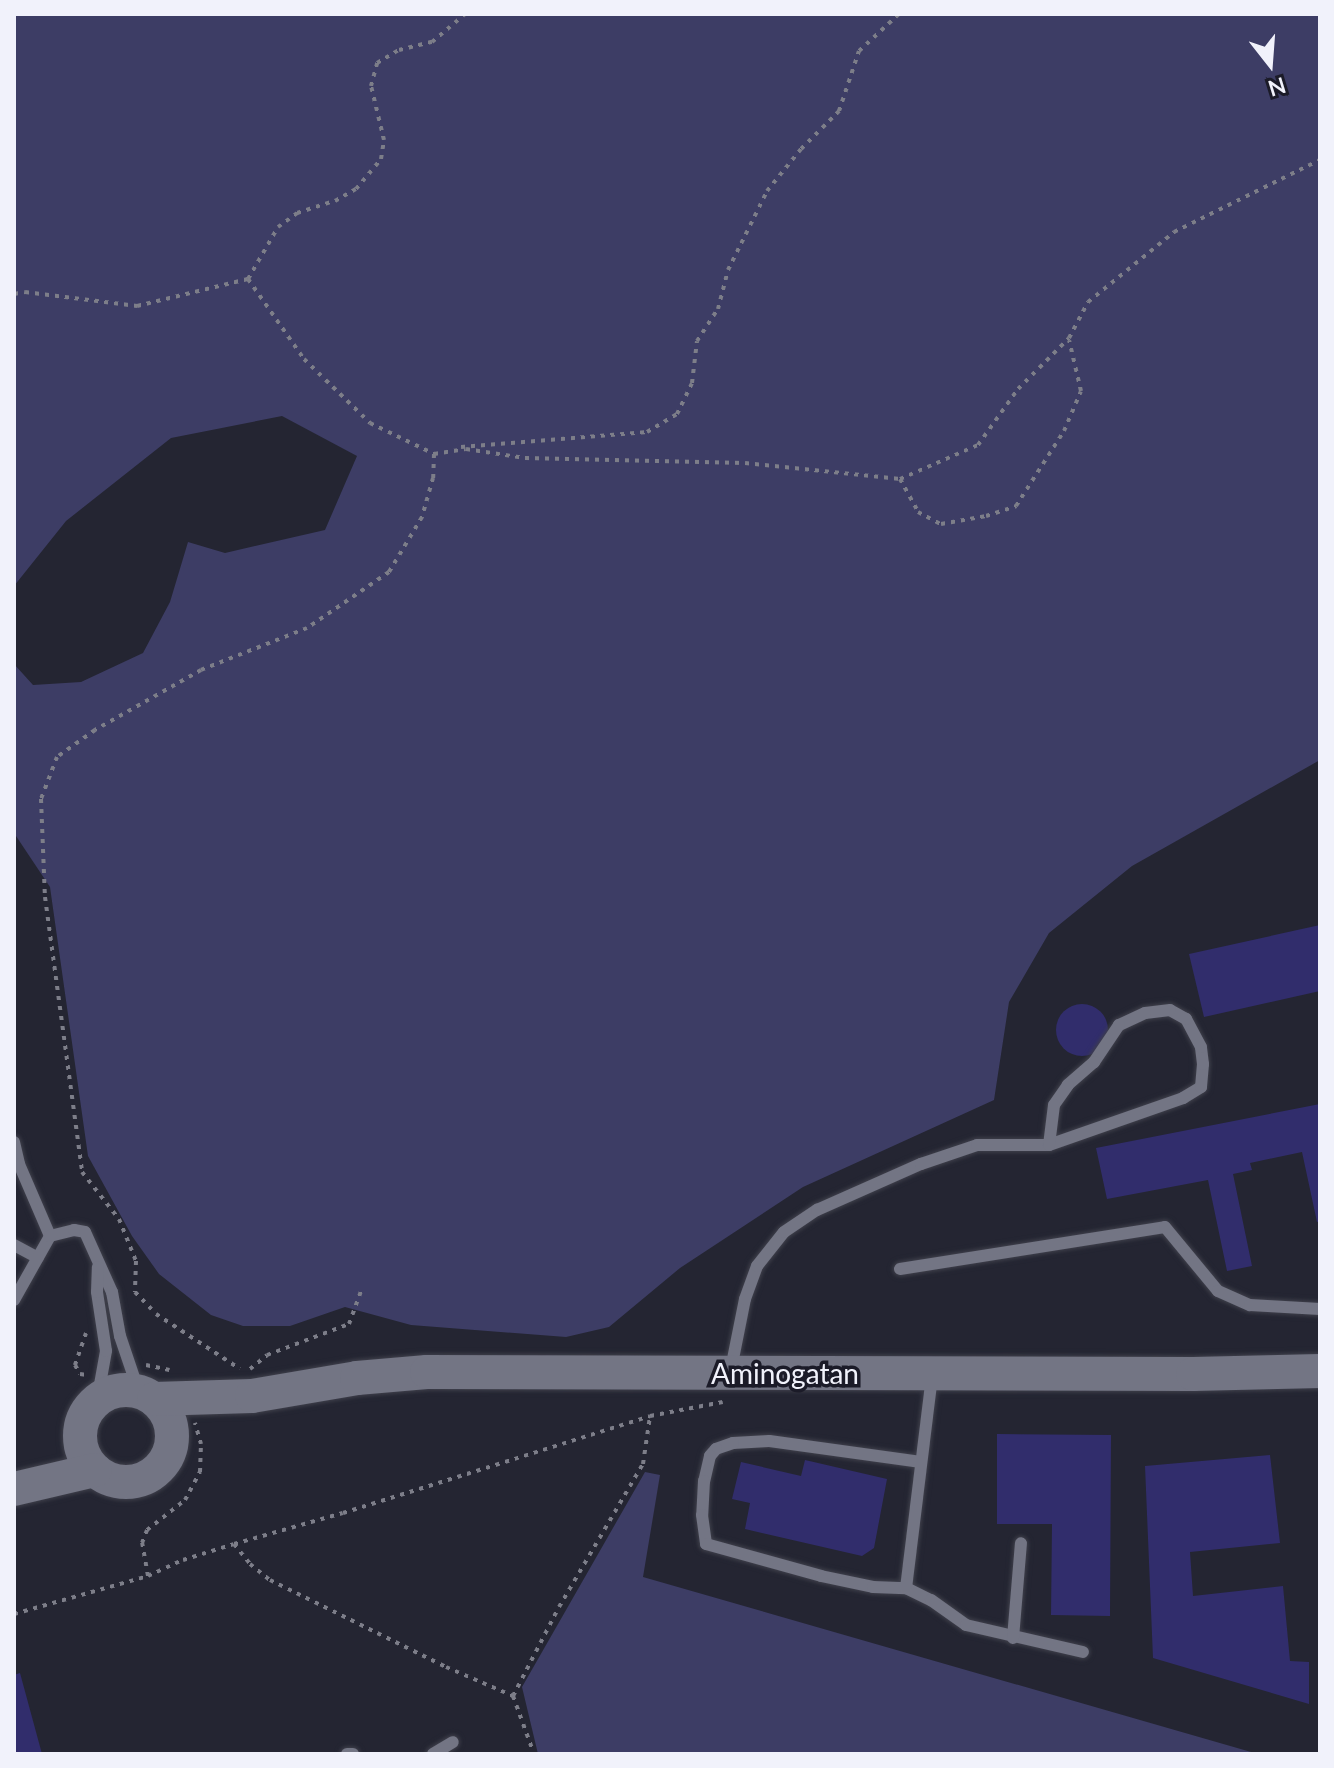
<!DOCTYPE html>
<html>
<head>
<meta charset="utf-8">
<style>
  body { margin:0 }
  #map { position:relative; width:1334px; height:1768px; overflow:hidden; background:#242532; font-family:Lato,sans-serif }
  div>[style] { position:absolute }
  [style*='--x'] { left:calc(var(--x)*1px); top:calc(var(--y)*1px); width:calc(var(--w)*1px); rotate:calc(var(--a)*1deg) }
  .green>* { inset:0; background:#3d3d65 }
  .building>* { inset:0; background:#312d6c }
  .round { border-radius:50% }
  .path>* { height:4px; margin-top:-2px; transform-origin:0; background:repeating-linear-gradient(90deg,#7d7e89 0 4px,transparent 0 10px) }
  .roads { filter:drop-shadow(0 0 2px #3f404b) drop-shadow(0 0 2px #3f404b) }
  .lane>* { height:12px; margin:-6px; padding:0 6px; transform-origin:6px; border-radius:6px; background:#737584 }
  .secondary>* { height:34px; margin:-17px; padding:0 17px; transform-origin:17px; border-radius:17px; background:#737584 }
  .secondary>.ring { margin:-17px; padding:0; box-sizing:content-box; background:none; border:34px solid #737584; border-radius:50% }
  span { translate:-50% -50%; white-space:nowrap; text-align:center; line-height:1.15; -webkit-text-stroke:7px #1b1b28; paint-order:stroke }
  .street-label { font-size:28px; color:#f1f2fb }
  .frame { position:absolute; inset:0; border:16px solid #f1f2fb; pointer-events:none }
  .north { position:absolute; left:1230px; top:24px; width:80px; height:80px; -webkit-text-stroke:6px #1b1b28; paint-order:stroke; rotate:163deg; font-size:22px; font-weight:700; line-height:32px; text-align:center; color:#f1f2fb }
  .north::after { content:''; display:block; margin:auto; width:28px; height:36px; background:#f1f2fb; clip-path:polygon(50% 0,100% 100%,50% 72%,0 100%) }
</style>
</head>
<body>
<div id="map">
  <div class="green">
    <div style="clip-path:polygon(14px 14px,1320px 14px,1320px 760px,1132px 866px,1049px 933px,1009px 1002px,994px 1100px,803px 1187px,680px 1268px,609px 1327px,566px 1337px,411px 1325px,345px 1307px,290px 1326px,243px 1326px,211px 1315px,159px 1274px,132px 1236px,88px 1156px,50px 887px,14px 833px,14px 664px,33px 685px,81px 682px,143px 653px,170px 602px,188px 542px,225px 553px,325px 530px,357px 456px,282px 416px,171px 438px,66px 521px,14px 586px)"></div>
    <div style="clip-path:polygon(645px 1472px,660px 1475px,643px 1577px,1258px 1754px,538px 1754px,522px 1687px)"></div>
  </div>
  <div class="building">
    <div style="clip-path:polygon(1320px 925px,1320px 991px,1204px 1017px,1189px 954px)"></div>
    <div class="round" style="left:1056px;top:1004px;width:52px;height:52px"></div>
    <div style="clip-path:polygon(1320px 1104px,1320px 1221px,1317px 1222px,1302px 1152px,1250px 1163px,1252px 1170px,1233px 1174px,1252px 1266px,1227px 1271px,1208px 1180px,1107px 1199px,1096px 1148px)"></div>
    <div style="clip-path:polygon(997px 1434px,1111px 1435px,1110px 1616px,1051px 1615px,1052px 1524px,997px 1524px)"></div>
    <div style="clip-path:polygon(1270px 1455px,1280px 1543px,1190px 1552px,1193px 1596px,1283px 1586px,1290px 1661px,1309px 1662px,1309px 1704px,1153px 1658px,1145px 1466px)"></div>
    <div style="clip-path:polygon(805px 1460px,887px 1479px,874px 1548px,862px 1556px,745px 1529px,750px 1503px,732px 1499px,741px 1462px,801px 1476px)"></div>
    <div style="clip-path:polygon(20px 1673px,42px 1754px,14px 1754px,14px 1675px)"></div>
  </div>
  <div class="path">
    <div style="--x:248;--y:279;--w:60;--a:-60"></div>
    <div style="--x:278;--y:227;--w:24;--a:-36"></div>
    <div style="--x:297;--y:213;--w:40;--a:-18"></div>
    <div style="--x:335;--y:201;--w:24;--a:-30"></div>
    <div style="--x:356;--y:189;--w:39;--a:-50"></div>
    <div style="--x:381;--y:159;--w:19;--a:-81"></div>
    <div style="--x:384;--y:140;--w:56;--a:-103.5"></div>
    <div style="--x:371;--y:86;--w:24;--a:-75"></div>
    <div style="--x:377;--y:63;--w:26;--a:-31"></div>
    <div style="--x:399;--y:50;--w:34;--a:-14"></div>
    <div style="--x:432;--y:42;--w:43;--a:-40.3"></div>
    <div style="--x:14;--y:294;--w:11;--a:-10"></div>
    <div style="--x:25;--y:292;--w:113;--a:7.1"></div>
    <div style="--x:137;--y:306;--w:114;--a:-13.7"></div>
    <div style="--x:248;--y:279;--w:98;--a:55"></div>
    <div style="--x:304;--y:359;--w:92;--a:44.1"></div>
    <div style="--x:370;--y:423;--w:71;--a:25.8"></div>
    <div style="--x:434;--y:454;--w:24;--a:92"></div>
    <div style="--x:433;--y:478;--w:41;--a:105.8"></div>
    <div style="--x:422;--y:517;--w:64;--a:121"></div>
    <div style="--x:389;--y:572;--w:99;--a:145.7"></div>
    <div style="--x:307;--y:628;--w:114;--a:158.4"></div>
    <div style="--x:201;--y:670;--w:122;--a:150.5"></div>
    <div style="--x:95;--y:730;--w:47;--a:144.6"></div>
    <div style="--x:57;--y:757;--w:45;--a:110.9"></div>
    <div style="--x:41;--y:799;--w:98;--a:87.7"></div>
    <div style="--x:45;--y:897;--w:277;--a:82.3"></div>
    <div style="--x:82;--y:1172;--w:60;--a:51.8"></div>
    <div style="--x:119;--y:1219;--w:45;--a:68"></div>
    <div style="--x:136;--y:1261;--w:31;--a:92"></div>
    <div style="--x:135;--y:1292;--w:30;--a:46"></div>
    <div style="--x:156;--y:1314;--w:100;--a:33.2"></div>
    <div style="--x:461;--y:447;--w:187;--a:-4.6"></div>
    <div style="--x:647;--y:432;--w:35;--a:-31"></div>
    <div style="--x:677;--y:414;--w:34;--a:-64"></div>
    <div style="--x:692;--y:383;--w:42;--a:-83.2"></div>
    <div style="--x:697;--y:341;--w:38;--a:-57"></div>
    <div style="--x:718;--y:309;--w:40;--a:-75.6"></div>
    <div style="--x:728;--y:270;--w:88;--a:-63.7"></div>
    <div style="--x:767;--y:191;--w:54;--a:-51"></div>
    <div style="--x:801;--y:149;--w:54;--a:-45"></div>
    <div style="--x:839;--y:111;--w:63;--a:-71.6"></div>
    <div style="--x:859;--y:51;--w:54;--a:-42.8"></div>
    <div style="--x:434;--y:454;--w:32;--a:-9"></div>
    <div style="--x:466;--y:449;--w:60;--a:8.7"></div>
    <div style="--x:525;--y:458;--w:220;--a:1.3"></div>
    <div style="--x:745;--y:463;--w:156;--a:5.9"></div>
    <div style="--x:900;--y:479;--w:85;--a:-23.6"></div>
    <div style="--x:978;--y:445;--w:69;--a:-54.5"></div>
    <div style="--x:1018;--y:389;--w:72;--a:-45"></div>
    <div style="--x:1069;--y:338;--w:41;--a:-62.2"></div>
    <div style="--x:1088;--y:302;--w:111;--a:-39.1"></div>
    <div style="--x:1174;--y:232;--w:163;--a:-26.3"></div>
    <div style="--x:900;--y:479;--w:38;--a:61"></div>
    <div style="--x:918;--y:512;--w:26;--a:28"></div>
    <div style="--x:941;--y:524;--w:46;--a:-10.1"></div>
    <div style="--x:986;--y:516;--w:32;--a:-18"></div>
    <div style="--x:1016;--y:506;--w:89;--a:-57.4"></div>
    <div style="--x:1064;--y:431;--w:43;--a:-67"></div>
    <div style="--x:1081;--y:391;--w:52;--a:-103.2"></div>
    <div style="--x:86;--y:1333;--w:34;--a:109"></div>
    <div style="--x:75;--y:1365;--w:10;--a:61"></div>
    <div style="--x:80;--y:1374;--w:7;--a:8"></div>
    <div style="--x:146;--y:1365;--w:24;--a:12"></div>
    <div style="--x:250;--y:1369;--w:22;--a:-39"></div>
    <div style="--x:267;--y:1355;--w:88;--a:-20.7"></div>
    <div style="--x:349;--y:1324;--w:35;--a:-70"></div>
    <div style="--x:234;--y:1544;--w:113;--a:-15.9"></div>
    <div style="--x:343;--y:1513;--w:322;--a:-17.5"></div>
    <div style="--x:650;--y:1416;--w:74;--a:-10.9"></div>
    <div style="--x:148;--y:1576;--w:34;--a:-100"></div>
    <div style="--x:142;--y:1543;--w:14;--a:-69"></div>
    <div style="--x:147;--y:1530;--w:48;--a:-38.3"></div>
    <div style="--x:185;--y:1500;--w:32;--a:-62"></div>
    <div style="--x:200;--y:1472;--w:28;--a:-88"></div>
    <div style="--x:201;--y:1444;--w:22;--a:-106"></div>
    <div style="--x:14;--y:1614;--w:139;--a:-15.8"></div>
    <div style="--x:148;--y:1576;--w:38;--a:-25"></div>
    <div style="--x:183;--y:1560;--w:53;--a:-17.4"></div>
    <div style="--x:234;--y:1544;--w:26;--a:51"></div>
    <div style="--x:250;--y:1564;--w:26;--a:39"></div>
    <div style="--x:270;--y:1580;--w:196;--a:26.3"></div>
    <div style="--x:446;--y:1667;--w:73;--a:23.4"></div>
    <div style="--x:513;--y:1696;--w:62;--a:70.1"></div>
    <div style="--x:513;--y:1696;--w:100;--a:-62.7"></div>
    <div style="--x:559;--y:1607;--w:166;--a:-59.6"></div>
    <div style="--x:643;--y:1464;--w:49;--a:-81.7"></div>
  </div>
  <div class="roads">
    <div class="lane">
      <div style="--x:14;--y:1142;--w:23;--a:77"></div>
      <div style="--x:19;--y:1164;--w:78;--a:66.7"></div>
      <div style="--x:14;--y:1245;--w:27;--a:28"></div>
      <div style="--x:900;--y:1269;--w:268;--a:-9"></div>
      <div style="--x:1165;--y:1227;--w:83;--a:50.4"></div>
      <div style="--x:1218;--y:1291;--w:35;--a:24"></div>
      <div style="--x:1250;--y:1305;--w:70;--a:3.3"></div>
      <div style="--x:14;--y:1300;--w:73;--a:-60.6"></div>
      <div style="--x:50;--y:1236;--w:25;--a:-14"></div>
      <div style="--x:74;--y:1230;--w:11;--a:10"></div>
      <div style="--x:85;--y:1232;--w:66;--a:65.8"></div>
      <div style="--x:112;--y:1292;--w:45;--a:79.7"></div>
      <div style="--x:120;--y:1336;--w:59;--a:71.3"></div>
      <div style="--x:731;--y:1369;--w:71;--a:-78.7"></div>
      <div style="--x:745;--y:1299;--w:35;--a:-70"></div>
      <div style="--x:757;--y:1266;--w:43;--a:-51.5"></div>
      <div style="--x:784;--y:1232;--w:40;--a:-34"></div>
      <div style="--x:817;--y:1210;--w:114;--a:-23.9"></div>
      <div style="--x:921;--y:1164;--w:59;--a:-18.7"></div>
      <div style="--x:977;--y:1145;--w:72;--a:0"></div>
      <div style="--x:1049;--y:1145;--w:142;--a:-19.3"></div>
      <div style="--x:1183;--y:1098;--w:21;--a:-31"></div>
      <div style="--x:1201;--y:1087;--w:23;--a:-85"></div>
      <div style="--x:1203;--y:1064;--w:17;--a:-97"></div>
      <div style="--x:1201;--y:1047;--w:32;--a:-118"></div>
      <div style="--x:1186;--y:1019;--w:18;--a:-151"></div>
      <div style="--x:1170;--y:1010;--w:25;--a:173"></div>
      <div style="--x:1145;--y:1013;--w:29;--a:155"></div>
      <div style="--x:1119;--y:1025;--w:45;--a:124"></div>
      <div style="--x:1094;--y:1062;--w:35;--a:139"></div>
      <div style="--x:1068;--y:1085;--w:24;--a:125"></div>
      <div style="--x:1054;--y:1105;--w:40;--a:97.1"></div>
      <div style="--x:97;--y:1401;--w:51;--a:-79.8"></div>
      <div style="--x:106;--y:1351;--w:60;--a:-98.7"></div>
      <div style="--x:97;--y:1292;--w:25;--a:-88"></div>
      <div style="--x:921;--y:1462;--w:153;--a:-172.1"></div>
      <div style="--x:769;--y:1441;--w:36;--a:177"></div>
      <div style="--x:733;--y:1443;--w:18;--a:161"></div>
      <div style="--x:716;--y:1449;--w:9;--a:131"></div>
      <div style="--x:710;--y:1456;--w:26;--a:103"></div>
      <div style="--x:704;--y:1481;--w:34;--a:93"></div>
      <div style="--x:702;--y:1515;--w:29;--a:82"></div>
      <div style="--x:706;--y:1544;--w:119;--a:15.5"></div>
      <div style="--x:821;--y:1576;--w:53;--a:11.9"></div>
      <div style="--x:873;--y:1587;--w:33;--a:2"></div>
      <div style="--x:906;--y:1588;--w:28;--a:26"></div>
      <div style="--x:931;--y:1600;--w:43;--a:35.5"></div>
      <div style="--x:966;--y:1625;--w:120;--a:13"></div>
      <div style="--x:906;--y:1588;--w:213;--a:-83"></div>
      <div style="--x:1013;--y:1638;--w:95;--a:-85.2"></div>
      <div style="--x:347;--y:1754;--w:6;--a:0"></div>
      <div style="--x:433;--y:1754;--w:23;--a:-31"></div>
    </div>
    <div class="secondary">
      <div class="ring" style="left:80px;top:1390px;width:58px;height:58px"></div>
      <div style="--x:154;--y:1399;--w:98;--a:-1.8"></div>
      <div style="--x:252;--y:1396;--w:107;--a:-9.7"></div>
      <div style="--x:357;--y:1378;--w:70;--a:-4.9"></div>
      <div style="--x:427;--y:1372;--w:766;--a:0.15"></div>
      <div style="--x:1193;--y:1374;--w:127;--a:-1.4"></div>
      <div style="--x:14;--y:1489;--w:83;--a:-13.2"></div>
    </div>
  </div>
  <div class="street-label">
    <span style="left:785px;top:1373px">Aminogatan</span>
  </div>
  <div class="frame"></div>
  <div class="north">N</div>
</div>
</body>
</html>
